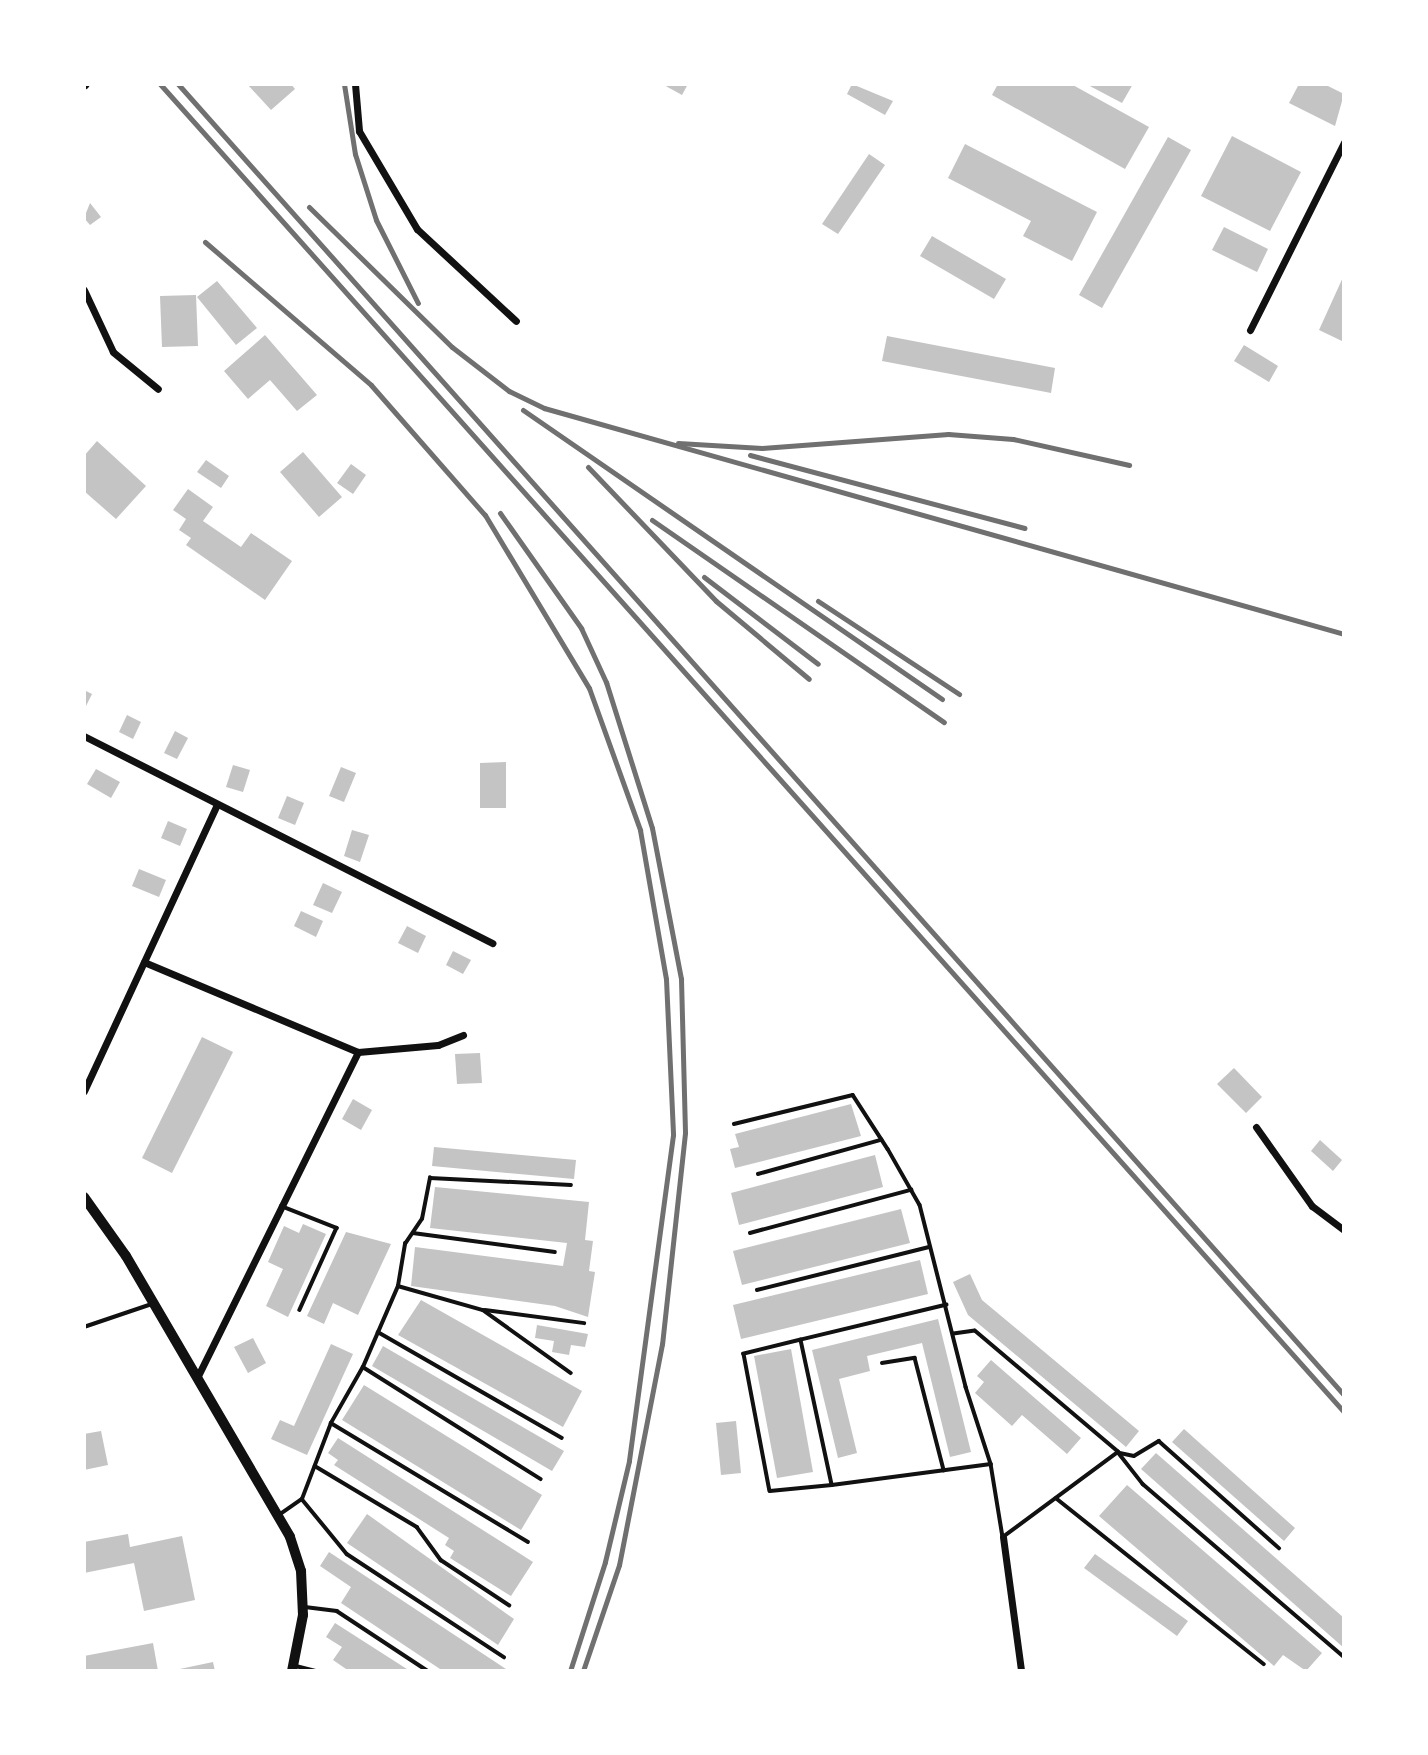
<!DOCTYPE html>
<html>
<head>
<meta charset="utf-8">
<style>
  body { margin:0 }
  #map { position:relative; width:1428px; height:1755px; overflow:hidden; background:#fff; font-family:Overpass,sans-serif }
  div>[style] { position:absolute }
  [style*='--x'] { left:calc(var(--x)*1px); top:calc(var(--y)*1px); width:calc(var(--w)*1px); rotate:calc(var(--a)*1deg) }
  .building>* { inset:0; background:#c4c4c4 }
  .service>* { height:3.5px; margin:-1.75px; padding:0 1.75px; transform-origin:1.75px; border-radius:1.75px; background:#111 }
  .minor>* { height:7px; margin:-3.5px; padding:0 3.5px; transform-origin:3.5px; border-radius:3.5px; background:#111 }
  .tertiary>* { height:10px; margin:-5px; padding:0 5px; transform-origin:5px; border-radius:5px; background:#111 }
  .rail>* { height:5px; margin:-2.5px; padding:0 2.5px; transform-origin:2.5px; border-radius:2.5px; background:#707070 }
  span { translate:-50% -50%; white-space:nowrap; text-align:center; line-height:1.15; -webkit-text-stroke:7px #fff; paint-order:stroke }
  .frame { position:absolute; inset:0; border:86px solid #fff; pointer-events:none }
</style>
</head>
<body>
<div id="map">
  <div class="building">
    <div style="clip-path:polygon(247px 84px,291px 84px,295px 89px,271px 110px)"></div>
    <div style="clip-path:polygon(662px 84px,688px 84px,682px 95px)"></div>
    <div style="clip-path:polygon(852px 84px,893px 101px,885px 115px,847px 94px)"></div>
    <div style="clip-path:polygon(998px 84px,1071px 84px,1149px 127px,1125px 169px,992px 95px)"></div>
    <div style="clip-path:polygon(1086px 84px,1133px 84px,1122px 103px)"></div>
    <div style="clip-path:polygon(1299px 84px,1324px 84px,1344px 94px,1335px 126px,1289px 103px)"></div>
    <div style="clip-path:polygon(1232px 136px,1301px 172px,1270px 231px,1201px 196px)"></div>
    <div style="clip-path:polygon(1168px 137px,1191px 150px,1102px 308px,1079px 295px)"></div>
    <div style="clip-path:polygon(965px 144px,1097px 212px,1072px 261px,1023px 236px,1031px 221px,948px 178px)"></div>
    <div style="clip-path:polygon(869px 154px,885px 165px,838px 234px,822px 224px)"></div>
    <div style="clip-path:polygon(90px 203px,101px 217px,90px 225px,84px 218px)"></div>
    <div style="clip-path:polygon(1224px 227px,1268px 249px,1257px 272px,1212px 250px)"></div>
    <div style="clip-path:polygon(932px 236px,1006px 279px,994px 299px,920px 256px)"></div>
    <div style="clip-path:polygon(1344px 275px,1344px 342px,1319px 330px)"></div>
    <div style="clip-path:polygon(217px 281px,257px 328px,236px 345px,197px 297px)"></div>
    <div style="clip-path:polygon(196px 295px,198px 346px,162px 347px,160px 296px)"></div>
    <div style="clip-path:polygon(265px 335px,317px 395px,297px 411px,270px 380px,248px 399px,224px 371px)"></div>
    <div style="clip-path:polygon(887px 336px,1055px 368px,1051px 393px,882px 361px)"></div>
    <div style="clip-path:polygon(1244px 345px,1278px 366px,1269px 382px,1234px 361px)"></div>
    <div style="clip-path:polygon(97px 441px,146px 486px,116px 519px,84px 491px,84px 456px)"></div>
    <div style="clip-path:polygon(303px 452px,342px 497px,319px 517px,280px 472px)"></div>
    <div style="clip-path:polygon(206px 460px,229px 476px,221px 488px,197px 472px)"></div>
    <div style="clip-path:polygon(351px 464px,366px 475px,353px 494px,337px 483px)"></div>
    <div style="clip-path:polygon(188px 489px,213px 507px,203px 521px,241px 547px,251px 533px,292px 561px,265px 600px,186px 545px,191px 538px,179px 530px,186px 519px,173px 510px)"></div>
    <div style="clip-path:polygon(84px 690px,92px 694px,84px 710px)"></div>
    <div style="clip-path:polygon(127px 715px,141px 722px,133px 739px,119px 732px)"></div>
    <div style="clip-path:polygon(175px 731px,188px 738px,177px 759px,164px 753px)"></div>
    <div style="clip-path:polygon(506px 762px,506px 808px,480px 808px,480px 763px)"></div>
    <div style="clip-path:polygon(233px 765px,250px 770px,243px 792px,226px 787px)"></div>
    <div style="clip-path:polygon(341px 767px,356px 773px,344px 802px,329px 796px)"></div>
    <div style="clip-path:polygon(96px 769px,120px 782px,111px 798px,87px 784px)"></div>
    <div style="clip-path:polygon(287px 796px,304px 803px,295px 825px,278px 818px)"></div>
    <div style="clip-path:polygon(168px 821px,187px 829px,180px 846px,161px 838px)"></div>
    <div style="clip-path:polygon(352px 830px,369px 835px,360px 862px,344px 856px)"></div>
    <div style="clip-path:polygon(139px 869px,166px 880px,159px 897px,132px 886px)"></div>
    <div style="clip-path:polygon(323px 883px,342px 892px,332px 913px,313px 905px)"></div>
    <div style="clip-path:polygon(301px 911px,323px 921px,316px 937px,294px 926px)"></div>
    <div style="clip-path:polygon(407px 926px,426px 936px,418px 953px,398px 943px)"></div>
    <div style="clip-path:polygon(453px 951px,471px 960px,463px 974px,446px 965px)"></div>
    <div style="clip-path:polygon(202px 1037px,233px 1052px,172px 1173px,142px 1158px)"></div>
    <div style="clip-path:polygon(480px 1053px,482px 1083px,457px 1084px,455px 1054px)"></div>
    <div style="clip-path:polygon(1234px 1068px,1262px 1097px,1246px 1113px,1217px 1084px)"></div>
    <div style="clip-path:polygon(353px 1099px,372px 1110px,361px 1130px,342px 1119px)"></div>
    <div style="clip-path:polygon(851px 1104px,861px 1136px,735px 1168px,730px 1149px,739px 1147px,735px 1134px)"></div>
    <div style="clip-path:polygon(1320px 1140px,1342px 1160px,1333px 1171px,1311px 1151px)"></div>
    <div style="clip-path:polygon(434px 1147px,576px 1160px,574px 1179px,432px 1166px)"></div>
    <div style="clip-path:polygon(875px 1155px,883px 1187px,739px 1225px,731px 1193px)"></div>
    <div style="clip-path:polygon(435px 1187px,589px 1202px,585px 1240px,593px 1241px,589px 1271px,595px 1272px,588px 1317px,555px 1306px,411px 1286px,415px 1247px,563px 1266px,567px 1243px,430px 1228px)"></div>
    <div style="clip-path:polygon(901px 1209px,910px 1243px,742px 1285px,733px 1251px)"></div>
    <div style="clip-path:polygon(303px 1224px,326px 1234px,288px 1317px,266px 1306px,283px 1269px,268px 1262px,284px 1226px,299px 1233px)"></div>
    <div style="clip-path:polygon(346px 1232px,391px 1244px,358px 1315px,333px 1303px,324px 1324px,307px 1316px)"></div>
    <div style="clip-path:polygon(920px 1260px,928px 1294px,741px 1339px,733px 1305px)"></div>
    <div style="clip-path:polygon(970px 1274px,982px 1300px,1139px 1431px,1126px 1447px,968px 1315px,953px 1282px)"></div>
    <div style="clip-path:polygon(421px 1300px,582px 1391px,563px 1427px,398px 1335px)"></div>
    <div style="clip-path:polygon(938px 1319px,971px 1452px,950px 1457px,922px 1343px,867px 1356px,870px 1371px,839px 1379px,857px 1453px,838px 1458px,812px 1350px)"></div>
    <div style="clip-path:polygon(537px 1325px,588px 1334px,585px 1347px,571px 1345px,569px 1355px,552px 1352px,554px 1341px,535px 1338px)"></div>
    <div style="clip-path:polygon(253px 1338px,266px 1363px,248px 1373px,234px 1347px)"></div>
    <div style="clip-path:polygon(331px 1344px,353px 1354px,307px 1455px,271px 1439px,280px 1420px,294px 1426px)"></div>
    <div style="clip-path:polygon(383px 1346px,564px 1451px,552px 1471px,372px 1366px)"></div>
    <div style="clip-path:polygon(791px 1349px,813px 1472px,777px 1478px,754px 1356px)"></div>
    <div style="clip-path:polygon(991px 1360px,1081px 1438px,1067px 1454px,1022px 1415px,1012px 1426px,975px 1393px,984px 1382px,977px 1376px)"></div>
    <div style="clip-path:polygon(364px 1385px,542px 1495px,521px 1530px,342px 1420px)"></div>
    <div style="clip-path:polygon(736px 1421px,741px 1473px,721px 1475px,716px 1423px)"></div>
    <div style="clip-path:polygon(1184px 1429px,1295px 1528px,1284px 1541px,1172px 1442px)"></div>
    <div style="clip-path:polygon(101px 1431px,108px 1465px,84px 1470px,84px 1434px)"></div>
    <div style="clip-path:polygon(338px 1438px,533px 1562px,511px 1596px,450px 1558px,454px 1551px,445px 1545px,449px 1538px,334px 1465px,338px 1460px,328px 1453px)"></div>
    <div style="clip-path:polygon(1156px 1453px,1344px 1618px,1344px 1648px,1141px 1469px)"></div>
    <div style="clip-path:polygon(1127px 1485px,1322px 1653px,1306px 1671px,1283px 1655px,1274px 1666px,1099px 1516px)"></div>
    <div style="clip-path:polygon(367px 1514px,514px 1619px,498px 1645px,347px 1543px)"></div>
    <div style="clip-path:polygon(128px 1534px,130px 1547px,182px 1536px,195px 1600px,144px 1611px,134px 1563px,84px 1573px,84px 1542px)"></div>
    <div style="clip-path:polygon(329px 1552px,509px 1671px,443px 1671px,341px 1603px,351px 1587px,320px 1566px)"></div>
    <div style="clip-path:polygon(1095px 1554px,1188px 1621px,1177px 1636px,1084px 1568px)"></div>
    <div style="clip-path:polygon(335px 1623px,410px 1671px,349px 1671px,333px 1660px,342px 1647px,326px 1637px)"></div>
    <div style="clip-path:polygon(153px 1643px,158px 1671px,84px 1671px,84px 1656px)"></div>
    <div style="clip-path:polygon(213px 1662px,215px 1671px,175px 1671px,175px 1670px)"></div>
  </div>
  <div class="service">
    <div style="--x:734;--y:1124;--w:122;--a:-13.7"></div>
    <div style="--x:853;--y:1095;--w:64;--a:57.1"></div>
    <div style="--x:888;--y:1149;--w:64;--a:60.3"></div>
    <div style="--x:920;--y:1205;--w:188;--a:75.8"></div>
    <div style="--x:966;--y:1387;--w:81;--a:72"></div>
    <div style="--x:991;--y:1464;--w:74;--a:80.7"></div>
    <div style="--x:1003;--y:1537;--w:143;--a:-36.5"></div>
    <div style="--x:1118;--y:1452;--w:187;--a:-139.8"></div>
    <div style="--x:975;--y:1331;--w:21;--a:172"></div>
    <div style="--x:758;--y:1174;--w:128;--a:-15.5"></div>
    <div style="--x:281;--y:1206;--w:60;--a:21.4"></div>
    <div style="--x:337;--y:1228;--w:90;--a:114.3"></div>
    <div style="--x:413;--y:1233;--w:143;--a:7.6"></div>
    <div style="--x:750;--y:1233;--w:167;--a:-15"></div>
    <div style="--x:398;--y:1286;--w:88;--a:15.8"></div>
    <div style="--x:483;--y:1310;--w:108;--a:35.6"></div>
    <div style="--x:757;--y:1290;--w:177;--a:-14"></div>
    <div style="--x:947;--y:1305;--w:150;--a:166.5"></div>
    <div style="--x:801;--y:1340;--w:148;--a:77.9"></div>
    <div style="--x:832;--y:1485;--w:160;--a:-7.5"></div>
    <div style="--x:485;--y:1310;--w:100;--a:7.5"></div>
    <div style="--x:84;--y:1327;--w:72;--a:-18.7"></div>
    <div style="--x:378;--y:1332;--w:212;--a:29.9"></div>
    <div style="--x:801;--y:1340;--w:59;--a:166.2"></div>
    <div style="--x:744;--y:1354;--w:139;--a:79.3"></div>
    <div style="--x:770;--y:1491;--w:62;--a:-5.5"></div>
    <div style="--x:882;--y:1363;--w:33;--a:-9"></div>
    <div style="--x:915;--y:1358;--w:116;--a:75.5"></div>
    <div style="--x:363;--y:1367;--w:210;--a:32.2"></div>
    <div style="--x:331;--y:1423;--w:230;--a:31.1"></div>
    <div style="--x:1118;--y:1452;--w:41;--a:52"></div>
    <div style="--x:1143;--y:1484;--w:265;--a:40.7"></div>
    <div style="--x:1120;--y:1453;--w:14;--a:12"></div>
    <div style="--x:1134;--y:1456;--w:29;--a:-31"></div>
    <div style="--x:1159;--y:1441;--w:161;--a:41.7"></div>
    <div style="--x:315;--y:1466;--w:119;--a:30.9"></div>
    <div style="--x:417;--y:1527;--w:41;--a:54"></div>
    <div style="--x:441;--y:1560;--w:82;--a:33.5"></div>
    <div style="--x:1056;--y:1498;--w:266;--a:38.6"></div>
    <div style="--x:302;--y:1499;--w:71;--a:50.7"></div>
    <div style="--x:347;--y:1554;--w:188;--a:33.3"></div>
    <div style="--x:279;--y:1515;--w:28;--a:-35"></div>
    <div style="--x:302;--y:1499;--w:81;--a:-69.1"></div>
    <div style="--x:331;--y:1423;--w:64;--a:-60.3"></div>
    <div style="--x:363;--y:1367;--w:88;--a:-66.6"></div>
    <div style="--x:398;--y:1286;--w:43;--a:-80.5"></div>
    <div style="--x:405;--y:1244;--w:30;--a:-56"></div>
    <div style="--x:422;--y:1219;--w:42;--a:-79"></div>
    <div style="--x:430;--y:1178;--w:141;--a:2.8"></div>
    <div style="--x:305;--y:1607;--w:32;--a:7"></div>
    <div style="--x:337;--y:1611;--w:109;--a:33.4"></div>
    <div style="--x:296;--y:1666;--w:21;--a:14"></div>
  </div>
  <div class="minor">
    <div style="--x:355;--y:84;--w:47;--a:85.1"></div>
    <div style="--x:359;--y:131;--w:114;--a:59.4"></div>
    <div style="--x:417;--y:229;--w:135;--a:42.9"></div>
    <div style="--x:84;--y:290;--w:68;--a:64.9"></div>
    <div style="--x:113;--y:352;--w:58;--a:39.4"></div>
    <div style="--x:1250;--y:330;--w:210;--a:-63.4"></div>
    <div style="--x:84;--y:736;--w:458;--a:26.9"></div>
    <div style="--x:144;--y:962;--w:232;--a:22.8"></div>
    <div style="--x:358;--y:1052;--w:361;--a:116.3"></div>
    <div style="--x:358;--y:1052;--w:80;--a:-5"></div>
    <div style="--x:438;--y:1045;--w:27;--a:-22"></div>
    <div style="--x:84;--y:1091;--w:315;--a:-65.1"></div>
    <div style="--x:1256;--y:1127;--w:97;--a:54.7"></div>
    <div style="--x:1312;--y:1206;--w:40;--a:37"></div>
    <div style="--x:1003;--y:1537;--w:135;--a:82.3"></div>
  </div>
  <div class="tertiary">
    <div style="--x:84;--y:85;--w:1;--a:-45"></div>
    <div style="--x:84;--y:1197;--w:72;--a:54.6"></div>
    <div style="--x:126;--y:1256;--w:325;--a:59.7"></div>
    <div style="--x:290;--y:1537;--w:36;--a:72"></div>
    <div style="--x:301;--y:1571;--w:44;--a:87.4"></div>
    <div style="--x:303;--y:1615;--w:57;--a:101.1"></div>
  </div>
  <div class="rail">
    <div style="--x:160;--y:84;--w:1779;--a:48.28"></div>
    <div style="--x:178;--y:84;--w:1755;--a:48.35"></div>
    <div style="--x:344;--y:84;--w:71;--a:81.1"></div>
    <div style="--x:355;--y:154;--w:69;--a:72.3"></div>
    <div style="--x:376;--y:220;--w:93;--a:63.2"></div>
    <div style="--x:309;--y:207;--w:200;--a:44.4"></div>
    <div style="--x:452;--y:347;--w:72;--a:37.7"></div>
    <div style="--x:509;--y:391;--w:39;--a:26"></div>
    <div style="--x:544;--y:408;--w:831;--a:15.77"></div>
    <div style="--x:205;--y:242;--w:219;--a:40.7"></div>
    <div style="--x:371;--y:385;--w:173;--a:48.8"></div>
    <div style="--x:485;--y:515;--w:202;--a:59"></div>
    <div style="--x:589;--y:688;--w:151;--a:70.2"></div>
    <div style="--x:640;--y:830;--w:151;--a:80.1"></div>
    <div style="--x:666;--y:979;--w:156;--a:87.4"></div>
    <div style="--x:673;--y:1135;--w:329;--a:97.7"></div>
    <div style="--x:629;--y:1461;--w:104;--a:103.4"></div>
    <div style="--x:605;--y:1562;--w:114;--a:107.8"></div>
    <div style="--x:523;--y:410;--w:509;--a:34.6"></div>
    <div style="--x:678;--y:443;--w:84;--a:3.4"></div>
    <div style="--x:762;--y:448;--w:187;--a:-4.3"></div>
    <div style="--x:948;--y:434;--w:65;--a:4.4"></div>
    <div style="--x:1013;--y:439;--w:119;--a:12.6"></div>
    <div style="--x:750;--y:455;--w:284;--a:14.9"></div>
    <div style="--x:588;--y:467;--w:185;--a:46.3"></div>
    <div style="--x:716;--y:601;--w:121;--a:40"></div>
    <div style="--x:500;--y:513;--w:141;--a:54.8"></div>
    <div style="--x:581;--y:628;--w:60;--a:65.2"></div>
    <div style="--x:606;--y:682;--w:153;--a:72.5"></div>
    <div style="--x:652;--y:828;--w:154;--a:79.1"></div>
    <div style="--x:681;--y:979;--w:154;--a:88.5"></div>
    <div style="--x:685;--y:1133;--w:212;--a:96.2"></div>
    <div style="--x:662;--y:1344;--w:225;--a:101"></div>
    <div style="--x:619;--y:1565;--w:112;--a:108.8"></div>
    <div style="--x:652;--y:520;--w:355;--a:34.7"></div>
    <div style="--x:704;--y:577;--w:143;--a:37.3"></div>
    <div style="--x:818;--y:601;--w:169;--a:33.4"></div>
  </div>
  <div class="frame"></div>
</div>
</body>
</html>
